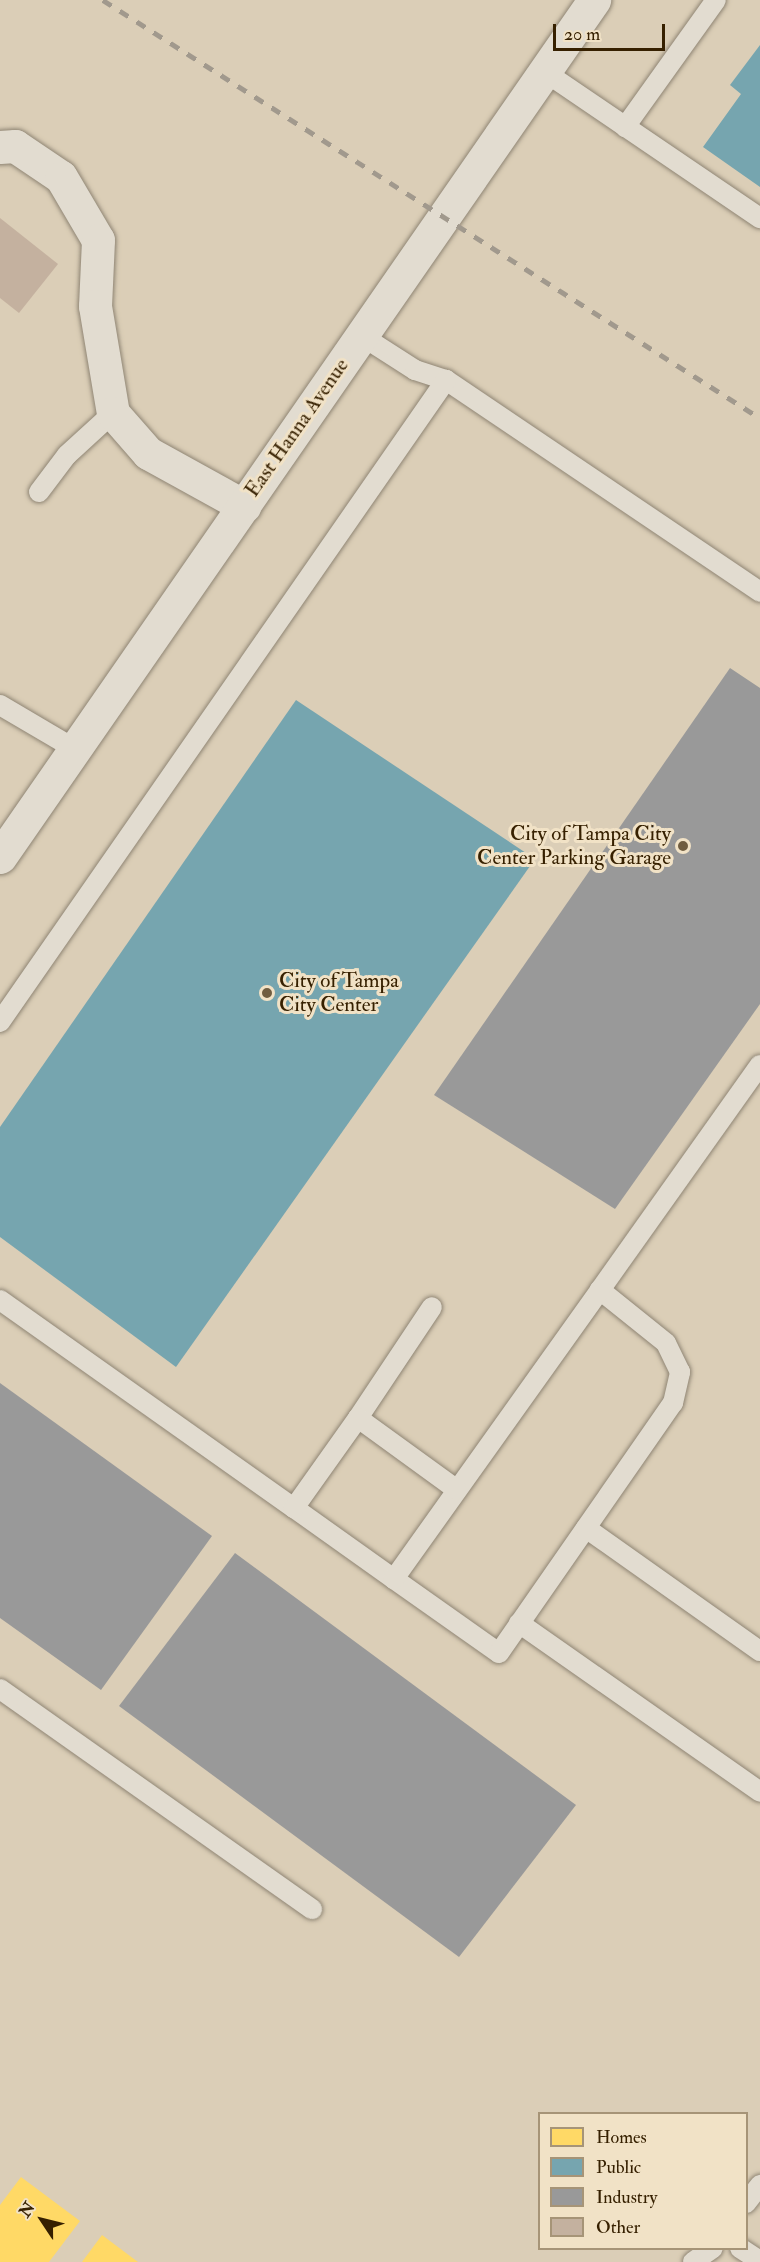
<!DOCTYPE html>
<html>
<head>
<meta charset="utf-8">
<style>
  body { margin:0 }
  #map { position:relative; width:760px; height:2262px; overflow:hidden; background:#dbceb7; font-family:"IM FELL Double Pica",serif }
  div>[style] { position:absolute }
  [style*='--x'] { left:calc(var(--x)*1px); top:calc(var(--y)*1px); width:calc(var(--w)*1px); rotate:calc(var(--a)*1deg) }
  .homes>* { inset:0; background:#ffd966 }
  .public>* { inset:0; background:#76a5af }
  .industry>* { inset:0; background:#999 }
  .building>* { inset:0; background:#c4b19f }
  .roads { filter:drop-shadow(0 0 2px #8f8574) drop-shadow(0 0 2px #8f8574) }
  .service>* { height:20px; margin:-10px; padding:0 10px; transform-origin:10px; border-radius:10px; background:#e2dcd0 }
  .minor>* { height:33px; margin:-16.5px; padding:0 16.5px; transform-origin:16.5px; border-radius:16.5px; background:#e2dcd0 }
  .tertiary>* { height:33px; margin:-16.5px; padding:0 16.5px; transform-origin:16.5px; border-radius:16.5px; background:#e2dcd0 }
  .rail>* { height:4.5px; margin-top:-2.25px; transform-origin:0; background:repeating-linear-gradient(90deg,#a1998d 0 10px,transparent 0 20px) }
  .dots>* { width:16px; height:16px; translate:-50% -50%; box-sizing:border-box; border:3px solid #f1e2c6; border-radius:50% }
  span { translate:-50% -50%; white-space:nowrap; text-align:center; line-height:1.15; -webkit-text-stroke:6px #f1e2c6; paint-order:stroke }
  .street-label { font-size:21px; color:#362000 }
  .poi-label { font-size:21px; color:#362000 }
  .right { translate:-100% -50%; text-align:right }
  .left { translate:0 -50%; text-align:left }
  .legend { position:absolute; left:538px; top:2112px; width:210px; height:138px; box-sizing:border-box; background:#f1e2c6; border:2px solid #a69477; margin:0; padding:8px 10px; list-style:none; font-size:18px; color:#362000 }
  .legend li { display:flex; align-items:center; gap:12px; height:30px }
  .legend b { width:30px; border:2px solid #a69477 }
  .north { position:absolute; left:12px; top:2190px; width:60px; height:60px; -webkit-text-stroke:4px #f1e2c6; paint-order:stroke; rotate:305deg; font-size:16px; font-weight:700; line-height:24px; text-align:center; color:#362000 }
  .north::after { content:''; display:block; margin:auto; width:21px; height:27px; background:#362000; clip-path:polygon(50% 0,100% 100%,50% 72%,0 100%) }
  .scale { position:absolute; left:553px; top:24px; width:112px; height:27px; box-sizing:border-box; border:3px solid #362000; border-top:0; padding-left:8px; font-size:18px; line-height:21px; white-space:nowrap; color:#362000; -webkit-text-stroke:4px #f1e2c6; paint-order:stroke }
</style>
</head>
<body>
<div id="map">
  <div class="homes">
    <div style="clip-path:polygon(21px 2177px,80px 2221px,49px 2262px,0 2262px,0 2205px)"></div>
    <div style="clip-path:polygon(102px 2235px,138px 2262px,82px 2262px)"></div>
  </div>
  <div class="public">
    <div style="clip-path:polygon(760px 45px,760px 187px,703px 147px,741px 94px,730px 85px)"></div>
    <div style="clip-path:polygon(296px 700px,535px 859px,176px 1367px,0 1237px,0 1127px)"></div>
  </div>
  <div class="industry">
    <div style="clip-path:polygon(730px 668px,760px 688px,760px 1004px,615px 1209px,434px 1095px)"></div>
    <div style="clip-path:polygon(0 1383px,212px 1536px,101px 1690px,0 1618px)"></div>
    <div style="clip-path:polygon(235px 1553px,576px 1805px,459px 1957px,119px 1706px)"></div>
  </div>
  <div class="building">
    <div style="clip-path:polygon(0 218px,58px 264px,19px 313px,0 298px)"></div>
  </div>
  <div class="roads">
    <div class="service">
      <div style="--x:545;--y:72;--w:260;--a:34.2"></div>
      <div style="--x:625;--y:127;--w:156;--a:-54.4"></div>
      <div style="--x:362;--y:336;--w:63;--a:32.7"></div>
      <div style="--x:415;--y:370;--w:33;--a:18"></div>
      <div style="--x:446;--y:380;--w:379;--a:34"></div>
      <div style="--x:39;--y:492;--w:46;--a:-52.9"></div>
      <div style="--x:67;--y:455;--w:62;--a:-42.4"></div>
      <div style="--x:0;--y:705;--w:87;--a:30.4"></div>
      <div style="--x:0;--y:1022;--w:782;--a:-55.21"></div>
      <div style="--x:600;--y:1290;--w:276;--a:-54.6"></div>
      <div style="--x:0;--y:1300;--w:360;--a:35.3"></div>
      <div style="--x:294;--y:1508;--w:123;--a:35.4"></div>
      <div style="--x:394;--y:1579;--w:128;--a:35.2"></div>
      <div style="--x:499;--y:1653;--w:305;--a:-55.2"></div>
      <div style="--x:673;--y:1403;--w:32;--a:-77"></div>
      <div style="--x:680;--y:1372;--w:32;--a:-116"></div>
      <div style="--x:666;--y:1343;--w:85;--a:-141.2"></div>
      <div style="--x:600;--y:1290;--w:355;--a:125.5"></div>
      <div style="--x:358;--y:1418;--w:133;--a:-56.3"></div>
      <div style="--x:294;--y:1508;--w:110;--a:-54.6"></div>
      <div style="--x:358;--y:1418;--w:122;--a:36"></div>
      <div style="--x:586;--y:1528;--w:213;--a:35.3"></div>
      <div style="--x:519;--y:1623;--w:294;--a:35"></div>
      <div style="--x:0;--y:1689;--w:382;--a:35.2"></div>
      <div style="--x:746;--y:2203;--w:23;--a:-52"></div>
      <div style="--x:740;--y:2248;--w:24;--a:33"></div>
      <div style="--x:693;--y:2262;--w:24;--a:-35"></div>
    </div>
    <div class="minor">
      <div style="--x:0;--y:147;--w:15;--a:-4"></div>
      <div style="--x:15;--y:146;--w:55;--a:34"></div>
      <div style="--x:61;--y:177;--w:73;--a:59.6"></div>
      <div style="--x:98;--y:240;--w:66;--a:92.6"></div>
      <div style="--x:95;--y:306;--w:109;--a:80.5"></div>
      <div style="--x:113;--y:413;--w:53;--a:48.8"></div>
      <div style="--x:148;--y:453;--w:110;--a:28.9"></div>
    </div>
    <div class="tertiary">
      <div style="--x:0;--y:857;--w:1043;--a:-55.27"></div>
    </div>
  </div>
  <div class="rail">
    <div style="--x:103;--y:0;--w:779;--a:32.47"></div>
  </div>
  <div class="dots">
    <div style="left:683px;top:846px;background:#705d40"></div>
    <div style="left:267px;top:993px;background:#705d40"></div>
  </div>
  <div class="street-label">
    <span style="left:297px;top:428px;rotate:-55deg">East Hanna Avenue</span>
  </div>
  <div class="poi-label">
    <span class="right" style="left:671px;top:846px">City of Tampa City<br>Center Parking Garage</span>
    <span class="left" style="left:279px;top:993px">City of Tampa<br>City Center</span>
  </div>
  <ul class="legend">
  <li><b style="height:16px;background:#ffd966"></b>Homes</li>
  <li><b style="height:16px;background:#76a5af"></b>Public</li>
  <li><b style="height:16px;background:#999"></b>Industry</li>
  <li><b style="height:16px;background:#c4b19f"></b>Other</li>
  </ul>
  <div class="north">N</div>
  <div class="scale">20 m</div>
</div>
</body>
</html>
